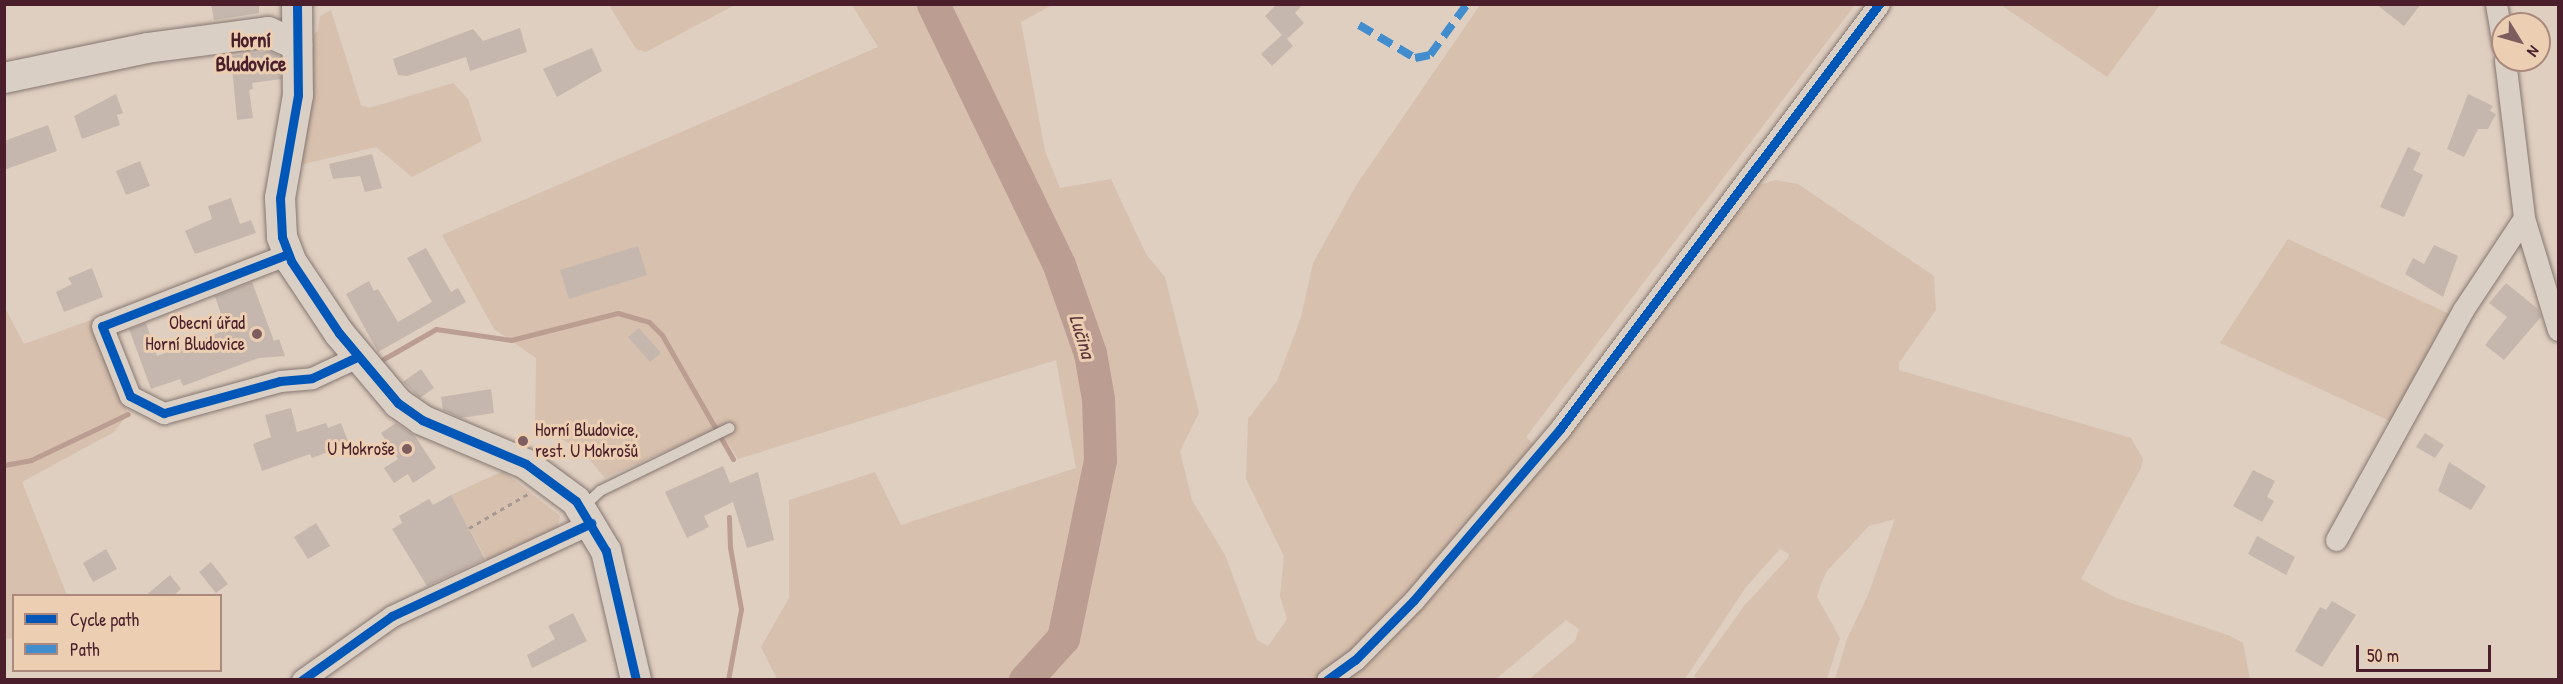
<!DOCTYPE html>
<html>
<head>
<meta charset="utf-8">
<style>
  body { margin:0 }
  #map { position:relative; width:2563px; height:684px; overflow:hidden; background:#dfcfc0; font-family:"Patrick Hand",sans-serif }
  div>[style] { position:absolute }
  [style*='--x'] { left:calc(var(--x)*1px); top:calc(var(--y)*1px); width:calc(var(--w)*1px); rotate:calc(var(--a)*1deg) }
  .green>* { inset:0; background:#d7c0ad }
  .stream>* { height:5px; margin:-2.5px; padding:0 2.5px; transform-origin:2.5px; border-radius:2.5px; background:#bb9e91 }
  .river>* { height:33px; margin:-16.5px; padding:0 16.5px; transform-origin:16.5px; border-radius:16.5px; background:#bb9e91 }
  .building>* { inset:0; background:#c5b7ad }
  .path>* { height:3px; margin-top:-1.5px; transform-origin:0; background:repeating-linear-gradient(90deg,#a69994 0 4.5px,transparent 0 9px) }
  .roads { filter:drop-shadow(0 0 2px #857671) drop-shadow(0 0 2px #857671) }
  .lane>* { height:10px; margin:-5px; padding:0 5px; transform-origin:5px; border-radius:5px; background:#dacfc5 }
  .street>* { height:21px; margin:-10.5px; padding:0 10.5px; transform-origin:10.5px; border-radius:10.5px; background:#dacfc5 }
  .secondary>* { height:30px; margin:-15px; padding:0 15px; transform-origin:15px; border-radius:15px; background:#dacfc5 }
  .quiet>* { height:8px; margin-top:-4px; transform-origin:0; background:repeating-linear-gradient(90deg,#418dcd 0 15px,transparent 0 23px) }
  .cycleway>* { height:9px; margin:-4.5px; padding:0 4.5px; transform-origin:4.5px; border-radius:4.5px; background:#0057b8 }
  .dots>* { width:16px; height:16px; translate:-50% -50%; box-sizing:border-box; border:3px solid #eccfb3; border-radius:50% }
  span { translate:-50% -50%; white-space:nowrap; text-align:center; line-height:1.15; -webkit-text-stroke:6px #eccfb3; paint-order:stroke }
  .poi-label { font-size:18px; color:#4a1f2b }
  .right { translate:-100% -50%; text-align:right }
  .left { translate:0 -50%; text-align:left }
  .water-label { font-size:20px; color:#5d343b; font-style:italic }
  .quarter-label { font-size:21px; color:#4a1f2b; font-weight:700 }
  .frame { position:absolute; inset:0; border:6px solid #4a1f2b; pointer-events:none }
  .legend { position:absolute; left:12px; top:594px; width:210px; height:78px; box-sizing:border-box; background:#eccfb3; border:2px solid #ab897d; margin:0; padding:8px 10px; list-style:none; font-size:18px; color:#4a1f2b }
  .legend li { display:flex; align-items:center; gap:12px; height:30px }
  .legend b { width:30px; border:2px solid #ab897d }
  .north { position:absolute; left:2491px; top:12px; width:60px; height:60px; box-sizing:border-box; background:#eccfb3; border:2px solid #ab897d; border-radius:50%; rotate:127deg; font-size:16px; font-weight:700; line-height:24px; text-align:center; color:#4a1f2b }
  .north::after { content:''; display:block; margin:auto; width:21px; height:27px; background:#7e5d5f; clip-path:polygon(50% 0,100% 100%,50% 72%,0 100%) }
  .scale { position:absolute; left:2356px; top:645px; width:135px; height:27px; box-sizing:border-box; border:3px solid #4a1f2b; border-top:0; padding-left:8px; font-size:18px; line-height:21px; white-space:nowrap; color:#4a1f2b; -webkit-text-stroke:4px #eccfb3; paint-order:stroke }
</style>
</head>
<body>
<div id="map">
  <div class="green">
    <div style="clip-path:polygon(609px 5px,735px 5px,646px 52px,636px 49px)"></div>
    <div style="clip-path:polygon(852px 5px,1052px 5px,1021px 22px,1045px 151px,1060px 188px,1111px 179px,1146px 254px,1165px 277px,1199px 413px,1180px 451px,1192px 500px,1225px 555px,1257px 640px,1268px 646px,1287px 619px,1280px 596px,1284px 556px,1246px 479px,1248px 419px,1277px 381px,1301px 317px,1313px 263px,1357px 184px,1480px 5px,1855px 5px,1526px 437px,1547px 456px,1760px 185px,1775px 180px,1798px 184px,1934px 276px,1936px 310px,1899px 363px,1899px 370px,2131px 438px,2143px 459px,2141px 468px,2081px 579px,2116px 598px,2228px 635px,2243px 643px,2250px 679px,1835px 679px,1847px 639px,1868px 595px,1895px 519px,1869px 526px,1827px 571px,1821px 584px,1817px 597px,1840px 638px,1827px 679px,1700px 680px,1694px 676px,1744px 606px,1788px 558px,1789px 554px,1780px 549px,1746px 587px,1685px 679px,1529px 679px,1575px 641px,1579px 629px,1566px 620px,1496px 679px,777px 679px,761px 647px,789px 598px,789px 500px,875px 472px,901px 525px,1076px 468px,1056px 360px,738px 459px,718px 428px,605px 478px,582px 451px,535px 424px,536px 358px,494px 329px,442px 235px,878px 47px)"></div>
    <div style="clip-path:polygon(2001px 5px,2160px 5px,2107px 77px)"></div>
    <div style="clip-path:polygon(331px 10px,361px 105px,369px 108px,453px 83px,468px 99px,482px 141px,412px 177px,376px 147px,295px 166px,311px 91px,313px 34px,318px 31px,320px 16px)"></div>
    <div style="clip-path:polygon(2288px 239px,2454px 316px,2392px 422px,2220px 343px)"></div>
    <div style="clip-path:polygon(4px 306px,24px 344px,94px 319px,128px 414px,114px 432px,22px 482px,67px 595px,14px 596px,13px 638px,5px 640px)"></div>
    <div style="clip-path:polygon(503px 471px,560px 516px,557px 528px,487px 561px,451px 495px)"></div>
  </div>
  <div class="stream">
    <div style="--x:380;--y:361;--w:64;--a:-29.7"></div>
    <div style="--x:436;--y:329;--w:76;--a:8.3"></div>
    <div style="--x:511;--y:340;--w:110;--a:-14.2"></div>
    <div style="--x:618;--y:313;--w:32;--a:16"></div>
    <div style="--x:649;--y:322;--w:18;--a:45"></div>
    <div style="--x:662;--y:335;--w:143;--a:60.2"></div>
    <div style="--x:4;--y:465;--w:27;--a:-10"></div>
    <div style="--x:31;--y:460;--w:107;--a:-25.4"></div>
    <div style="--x:728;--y:680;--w:72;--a:-79.6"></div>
    <div style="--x:741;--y:609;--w:63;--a:-100.1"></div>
    <div style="--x:730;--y:547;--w:30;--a:-92"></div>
  </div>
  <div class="river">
    <div style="--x:933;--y:4;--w:290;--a:64.2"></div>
    <div style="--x:1059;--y:265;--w:93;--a:70.6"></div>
    <div style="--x:1090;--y:353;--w:47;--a:80.1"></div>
    <div style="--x:1098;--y:399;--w:61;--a:88.1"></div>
    <div style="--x:1100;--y:460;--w:182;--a:101.7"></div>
    <div style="--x:1063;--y:638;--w:57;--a:132.1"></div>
  </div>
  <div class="building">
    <div style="clip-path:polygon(211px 4px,259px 4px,259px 13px,214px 20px)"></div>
    <div style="clip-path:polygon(1277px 4px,1303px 4px,1295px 13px,1304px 23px,1287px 39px,1293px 46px,1272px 66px,1261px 54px,1282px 35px,1265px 16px)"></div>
    <div style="clip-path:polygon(2376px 4px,2421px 4px,2404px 26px)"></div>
    <div style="clip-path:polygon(520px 28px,527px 52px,470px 71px,466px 57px,407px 76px,398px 75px,393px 59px,473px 29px,483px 41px)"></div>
    <div style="clip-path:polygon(592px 48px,602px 71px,557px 97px,543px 69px)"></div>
    <div style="clip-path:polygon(268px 51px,278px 55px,281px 79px,252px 83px,253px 89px,249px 90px,253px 118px,237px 120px,231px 56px)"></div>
    <div style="clip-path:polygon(116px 94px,123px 113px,117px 115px,120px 125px,82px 139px,74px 116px)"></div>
    <div style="clip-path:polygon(2468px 94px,2493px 106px,2490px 111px,2496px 114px,2488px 129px,2478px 129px,2464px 157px,2447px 149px)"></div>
    <div style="clip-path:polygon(48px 125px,57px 151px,4px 170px,4px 141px)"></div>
    <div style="clip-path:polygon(2408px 147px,2421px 153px,2413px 170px,2423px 175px,2404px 217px,2380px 207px)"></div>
    <div style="clip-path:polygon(372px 154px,382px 188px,365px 192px,360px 176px,333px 179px,329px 164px)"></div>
    <div style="clip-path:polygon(140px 161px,150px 186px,126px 195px,116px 171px)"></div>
    <div style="clip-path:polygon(231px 198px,240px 224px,251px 220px,256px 233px,195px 254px,185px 231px,212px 219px,208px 206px)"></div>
    <div style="clip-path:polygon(2434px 245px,2458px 256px,2443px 297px,2405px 274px,2413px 258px,2424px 264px)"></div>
    <div style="clip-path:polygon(638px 246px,647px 275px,569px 299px,560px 270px)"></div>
    <div style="clip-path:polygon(426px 248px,451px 292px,458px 288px,466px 302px,378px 352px,346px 294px,369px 281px,374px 291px,378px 289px,398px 322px,432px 302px,407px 258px)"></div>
    <div style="clip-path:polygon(92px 268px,103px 297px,64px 312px,56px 292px,72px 284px,68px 278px)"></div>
    <div style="clip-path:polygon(252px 282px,274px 341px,279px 339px,285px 356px,259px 358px,183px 386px,180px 379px,151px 389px,129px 329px,146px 323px,157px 356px,226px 330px,215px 296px)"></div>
    <div style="clip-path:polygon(2506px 283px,2538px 309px,2541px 317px,2504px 360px,2485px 345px,2507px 317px,2489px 303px)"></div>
    <div style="clip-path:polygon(639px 328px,661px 353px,650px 362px,628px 337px)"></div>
    <div style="clip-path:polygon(421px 369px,434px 388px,420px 398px,403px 382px)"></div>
    <div style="clip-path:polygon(491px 389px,494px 413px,461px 418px,443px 410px,441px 397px)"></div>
    <div style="clip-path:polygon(291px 408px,297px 432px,326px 423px,328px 428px,341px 423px,349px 444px,312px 458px,310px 454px,262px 471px,253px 444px,271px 437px,265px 415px)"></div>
    <div style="clip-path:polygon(396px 423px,415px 436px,436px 468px,413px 483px,408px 474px,394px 483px,384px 468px,398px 459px,381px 433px)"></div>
    <div style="clip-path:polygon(2425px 433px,2444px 445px,2435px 458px,2416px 447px)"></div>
    <div style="clip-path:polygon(2449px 462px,2486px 486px,2471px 510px,2438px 491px)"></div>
    <div style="clip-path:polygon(723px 466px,730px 483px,758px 472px,774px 540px,747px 548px,733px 502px,704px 516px,709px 527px,687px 538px,665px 492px)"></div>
    <div style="clip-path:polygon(2253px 470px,2275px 481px,2267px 497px,2274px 501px,2262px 522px,2233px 506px)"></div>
    <div style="clip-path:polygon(451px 495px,485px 559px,427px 586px,392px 529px,402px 523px,399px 516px,429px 499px,433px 505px)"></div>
    <div style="clip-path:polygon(316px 523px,330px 546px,308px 559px,294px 537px)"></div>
    <div style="clip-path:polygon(2257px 536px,2295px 557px,2286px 575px,2248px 554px)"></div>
    <div style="clip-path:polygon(106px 549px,117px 569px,93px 582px,83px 563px)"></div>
    <div style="clip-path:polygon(211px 562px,228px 584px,216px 593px,199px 572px)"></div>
    <div style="clip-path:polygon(170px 575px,181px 589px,173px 596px,145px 596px)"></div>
    <div style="clip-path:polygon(2332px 601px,2356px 615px,2322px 667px,2295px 651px,2320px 607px,2326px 610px)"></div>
    <div style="clip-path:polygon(573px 613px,587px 641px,532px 668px,527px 655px,555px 639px,548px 626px)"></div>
  </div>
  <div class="path">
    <div style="--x:469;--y:528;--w:68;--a:-30"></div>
  </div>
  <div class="roads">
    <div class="lane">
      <div style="--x:583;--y:507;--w:23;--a:-43"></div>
      <div style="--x:600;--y:491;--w:144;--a:-25.9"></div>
    </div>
    <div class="street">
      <div style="--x:2496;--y:4;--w:42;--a:80.3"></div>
      <div style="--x:2505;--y:60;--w:159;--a:83.1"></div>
      <div style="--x:2524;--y:218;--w:117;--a:73.1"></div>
      <div style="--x:288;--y:254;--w:199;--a:158.8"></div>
      <div style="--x:102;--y:326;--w:75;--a:68.2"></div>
      <div style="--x:130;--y:396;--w:38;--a:27"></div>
      <div style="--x:164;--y:413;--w:120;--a:-15.4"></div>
      <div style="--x:280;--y:381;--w:32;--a:-5"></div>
      <div style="--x:312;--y:378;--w:50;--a:-25"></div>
      <div style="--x:2336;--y:540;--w:263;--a:-61.1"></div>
      <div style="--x:2463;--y:310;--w:110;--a:-56.5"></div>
      <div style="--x:302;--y:680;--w:110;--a:-35.4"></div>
      <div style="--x:392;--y:616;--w:220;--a:-25"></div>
      <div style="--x:1327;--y:680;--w:34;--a:-36"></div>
      <div style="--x:1355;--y:660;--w:84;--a:-45.5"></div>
      <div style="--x:1414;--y:600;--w:225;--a:-49.5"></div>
      <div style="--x:1560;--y:429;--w:531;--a:-53.11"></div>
    </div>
    <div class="secondary">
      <div style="--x:297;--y:4;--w:91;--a:89.4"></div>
      <div style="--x:298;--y:95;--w:105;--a:99.9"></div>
      <div style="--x:280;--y:198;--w:39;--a:87"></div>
      <div style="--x:282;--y:237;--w:26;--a:69"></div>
      <div style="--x:291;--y:261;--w:87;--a:56.3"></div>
      <div style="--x:339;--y:333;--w:92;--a:49.9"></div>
      <div style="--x:398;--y:403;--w:29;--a:35"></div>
      <div style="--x:422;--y:420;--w:113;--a:22.9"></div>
      <div style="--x:526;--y:464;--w:62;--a:36.5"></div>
      <div style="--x:576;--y:501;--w:58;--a:59"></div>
      <div style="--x:606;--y:551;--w:132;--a:76.9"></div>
      <div style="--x:4;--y:78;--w:146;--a:-11.8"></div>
      <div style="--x:147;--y:48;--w:122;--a:-7.5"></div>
      <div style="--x:268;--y:32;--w:32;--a:24"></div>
    </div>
  </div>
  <div class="quiet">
    <div style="--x:1359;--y:25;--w:65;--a:30.5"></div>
    <div style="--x:1415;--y:58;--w:15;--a:-11"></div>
    <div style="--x:1430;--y:55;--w:63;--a:-54"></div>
  </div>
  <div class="cycleway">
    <div style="--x:297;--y:4;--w:91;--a:89.4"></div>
    <div style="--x:298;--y:95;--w:105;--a:99.9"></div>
    <div style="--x:280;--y:198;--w:39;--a:87"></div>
    <div style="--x:282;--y:237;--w:26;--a:69"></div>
    <div style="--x:291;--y:261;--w:87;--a:56.3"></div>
    <div style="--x:339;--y:333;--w:92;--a:49.9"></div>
    <div style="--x:398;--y:403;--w:29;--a:35"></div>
    <div style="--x:422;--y:420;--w:113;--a:22.9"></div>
    <div style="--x:526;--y:464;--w:62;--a:36.5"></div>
    <div style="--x:576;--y:501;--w:58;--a:59"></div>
    <div style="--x:606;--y:551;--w:132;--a:76.9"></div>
    <div style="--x:288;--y:254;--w:199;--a:158.8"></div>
    <div style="--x:102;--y:326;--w:75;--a:68.2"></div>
    <div style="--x:130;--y:396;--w:38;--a:27"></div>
    <div style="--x:164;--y:413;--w:120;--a:-15.4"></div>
    <div style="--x:280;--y:381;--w:32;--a:-5"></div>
    <div style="--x:312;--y:378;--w:50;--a:-25"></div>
    <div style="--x:302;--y:680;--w:110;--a:-35.4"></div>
    <div style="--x:392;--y:616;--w:220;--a:-25"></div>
    <div style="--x:1327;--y:680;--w:34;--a:-36"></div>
    <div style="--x:1355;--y:660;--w:84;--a:-45.5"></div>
    <div style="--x:1414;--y:600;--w:225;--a:-49.5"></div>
    <div style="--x:1560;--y:429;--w:531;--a:-53.11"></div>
  </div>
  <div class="dots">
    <div style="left:257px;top:334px;background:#7e5d5f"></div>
    <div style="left:523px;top:441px;background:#7e5d5f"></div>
    <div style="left:407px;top:449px;background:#7e5d5f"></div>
  </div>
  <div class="poi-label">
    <span class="right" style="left:245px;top:334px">Obecní úřad<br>Horní Bludovice</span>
    <span class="left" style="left:535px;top:441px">Horní Bludovice,<br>rest. U Mokrošů</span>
    <span class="right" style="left:395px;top:449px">U Mokroše</span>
  </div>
  <div class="water-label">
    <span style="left:1083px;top:336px;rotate:73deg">Lučina</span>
  </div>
  <div class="quarter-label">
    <span style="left:251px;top:52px">Horní<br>Bludovice</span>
  </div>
  <div class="frame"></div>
  <ul class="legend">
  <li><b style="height:8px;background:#0057b8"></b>Cycle path</li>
  <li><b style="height:8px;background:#418dcd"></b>Path</li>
  </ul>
  <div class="north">N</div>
  <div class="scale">50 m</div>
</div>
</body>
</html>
